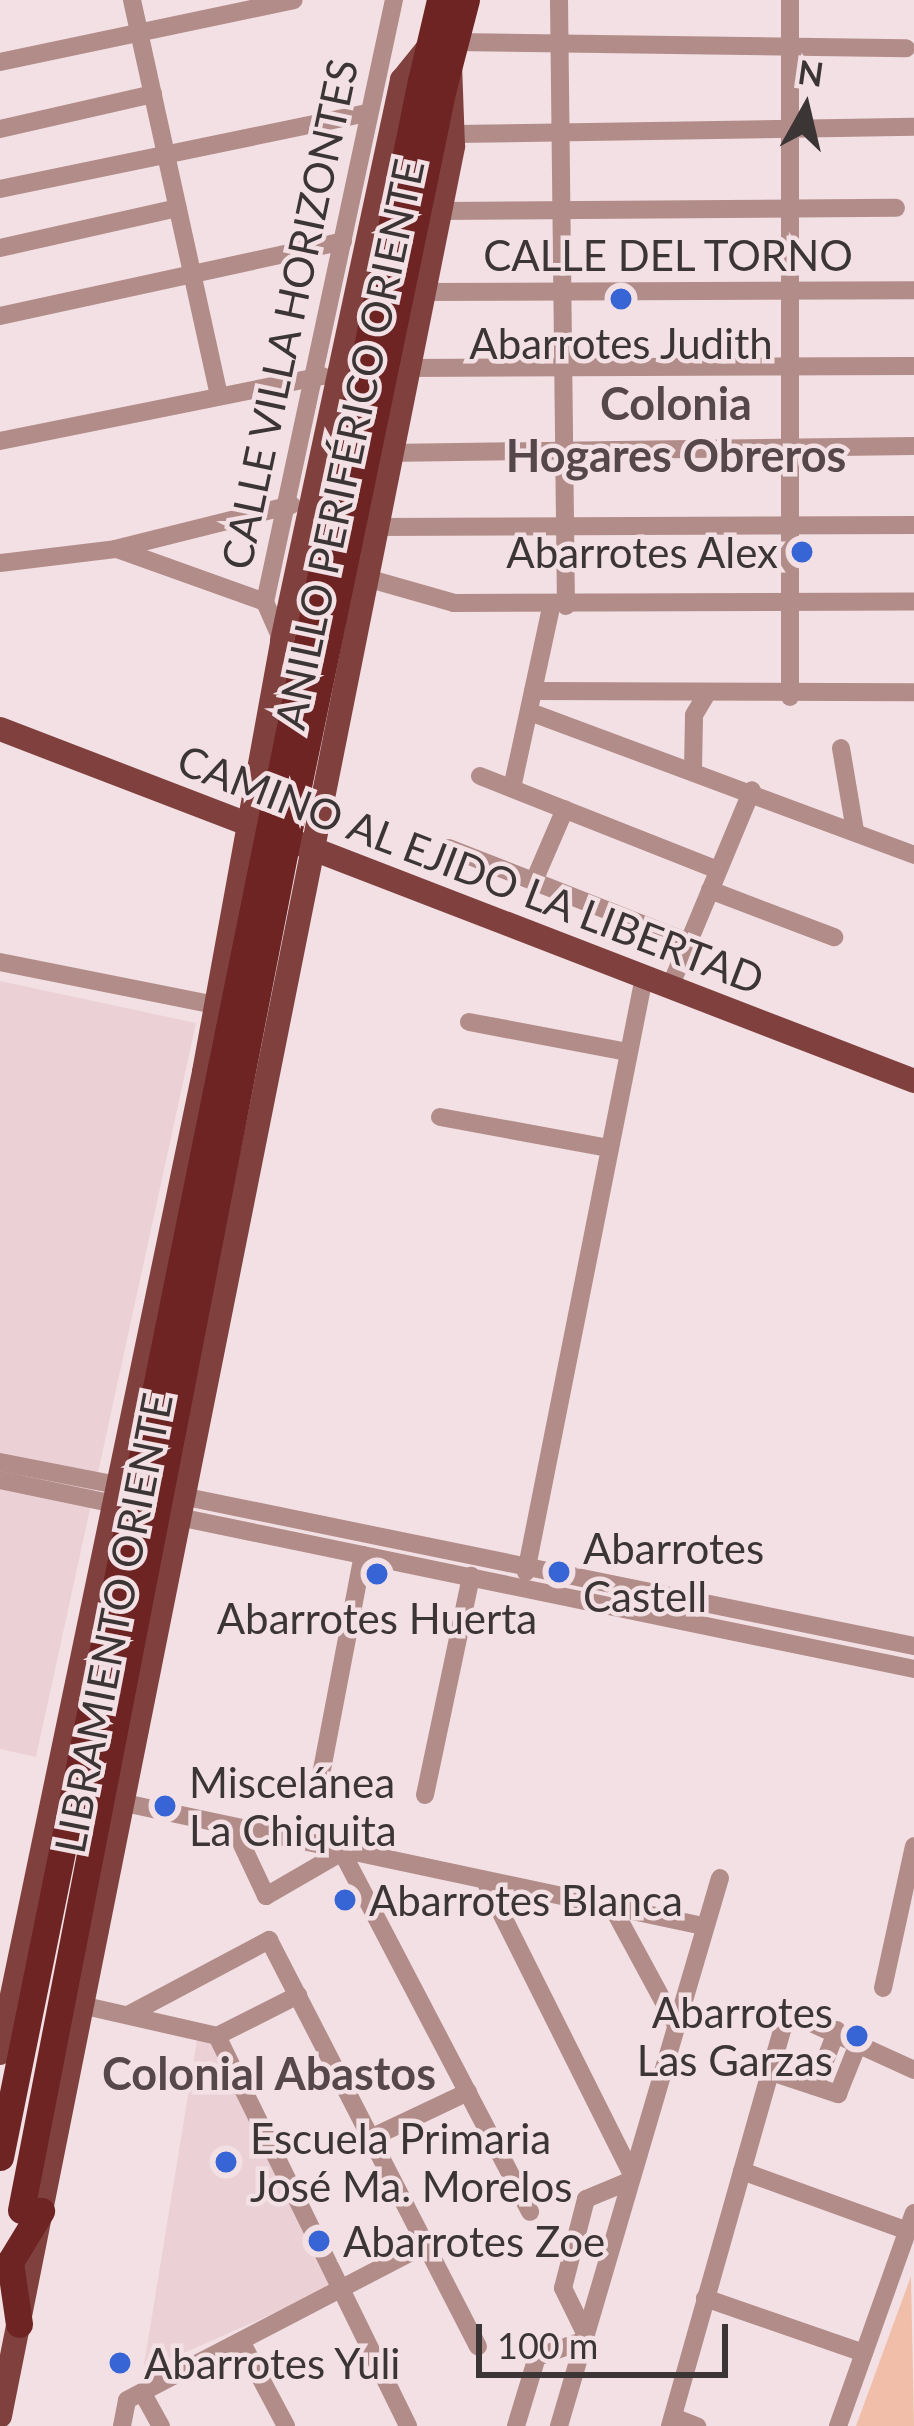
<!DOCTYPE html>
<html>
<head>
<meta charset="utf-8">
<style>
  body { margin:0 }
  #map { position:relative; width:914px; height:2426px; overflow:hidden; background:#f2e0e4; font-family:Lato,sans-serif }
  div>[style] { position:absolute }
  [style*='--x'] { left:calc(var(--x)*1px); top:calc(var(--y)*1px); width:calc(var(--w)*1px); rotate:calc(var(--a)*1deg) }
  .built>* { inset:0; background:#ebd1d6 }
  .green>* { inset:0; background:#f1bfa9 }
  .minor>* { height:18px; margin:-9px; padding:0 9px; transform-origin:9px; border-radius:9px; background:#b28c89 }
  .major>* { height:24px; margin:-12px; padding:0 12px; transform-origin:12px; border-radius:12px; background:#80413e }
  .highway>* { height:27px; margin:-13.5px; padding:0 13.5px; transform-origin:13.5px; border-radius:13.5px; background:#6d2423 }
  .highway-bridge>* { height:27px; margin:-13.5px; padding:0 13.5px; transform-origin:13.5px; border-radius:13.5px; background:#6d2423 }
  .dots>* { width:33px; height:33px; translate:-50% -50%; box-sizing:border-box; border:6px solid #f2e0e4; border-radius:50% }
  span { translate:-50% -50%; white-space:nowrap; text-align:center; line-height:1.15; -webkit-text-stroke:9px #f2e0e4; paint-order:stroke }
  .street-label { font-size:42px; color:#3c3536 }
  .poi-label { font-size:42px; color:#3c3536 }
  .right { translate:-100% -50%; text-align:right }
  .left { translate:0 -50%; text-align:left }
  .neighbourhood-label { font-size:45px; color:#55474a; font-weight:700 }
  .north { position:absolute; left:746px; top:48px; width:120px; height:120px; -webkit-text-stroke:9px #f2e0e4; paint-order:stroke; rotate:8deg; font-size:33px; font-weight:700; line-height:48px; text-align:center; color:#3c3536 }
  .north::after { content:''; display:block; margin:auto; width:42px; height:54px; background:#3c3536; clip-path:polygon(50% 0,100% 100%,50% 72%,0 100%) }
  .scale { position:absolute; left:476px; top:2324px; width:252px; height:54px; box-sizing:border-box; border:6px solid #3c3536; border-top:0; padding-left:15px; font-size:36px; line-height:42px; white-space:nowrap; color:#3c3536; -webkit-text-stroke:9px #f2e0e4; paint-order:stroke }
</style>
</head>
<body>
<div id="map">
  <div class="built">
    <div style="clip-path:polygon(0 981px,196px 1023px,36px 1757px,0 1749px)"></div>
    <div style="clip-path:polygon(198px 2034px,215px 2037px,333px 2287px,143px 2371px)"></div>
  </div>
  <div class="green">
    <div style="clip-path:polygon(911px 2276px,914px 2426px,856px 2426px)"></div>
  </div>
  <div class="minor">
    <div style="--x:132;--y:0;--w:400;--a:77.6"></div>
    <div style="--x:559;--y:0;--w:606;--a:89.34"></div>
    <div style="--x:453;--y:42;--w:453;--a:0.8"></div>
    <div style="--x:0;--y:62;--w:300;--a:-11.9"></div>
    <div style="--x:0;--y:129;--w:157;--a:-12.9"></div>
    <div style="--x:455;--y:134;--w:459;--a:-0.9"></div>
    <div style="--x:0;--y:189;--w:376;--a:-11.7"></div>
    <div style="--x:440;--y:211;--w:456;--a:-0.4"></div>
    <div style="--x:0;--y:248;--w:182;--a:-12.7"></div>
    <div style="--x:422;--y:292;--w:492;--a:-0.2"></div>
    <div style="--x:0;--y:316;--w:351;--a:-12.3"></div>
    <div style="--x:406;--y:368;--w:508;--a:-0.23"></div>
    <div style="--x:0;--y:441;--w:329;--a:-11.4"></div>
    <div style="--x:387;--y:453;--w:527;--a:-0.76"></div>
    <div style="--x:373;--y:527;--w:541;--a:-0.21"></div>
    <div style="--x:117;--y:549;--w:157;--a:19.7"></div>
    <div style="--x:0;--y:563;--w:116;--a:-6.9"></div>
    <div style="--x:115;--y:549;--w:182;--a:-14"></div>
    <div style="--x:363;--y:577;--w:95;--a:15.9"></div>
    <div style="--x:454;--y:603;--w:460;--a:-0.2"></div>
    <div style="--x:282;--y:641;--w:43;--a:-113.6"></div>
    <div style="--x:265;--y:602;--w:616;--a:-77.91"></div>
    <div style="--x:533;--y:691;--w:381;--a:0.2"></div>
    <div style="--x:790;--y:697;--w:697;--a:-90"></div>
    <div style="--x:530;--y:712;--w:410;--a:20.4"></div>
    <div style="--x:841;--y:748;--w:84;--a:80.4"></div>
    <div style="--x:693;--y:769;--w:54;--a:-88.9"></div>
    <div style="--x:694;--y:715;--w:21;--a:-59"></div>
    <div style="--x:480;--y:776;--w:256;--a:21.6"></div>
    <div style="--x:512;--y:788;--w:185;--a:-77.8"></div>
    <div style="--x:449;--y:848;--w:257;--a:21.5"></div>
    <div style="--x:534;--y:881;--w:78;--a:-66.7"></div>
    <div style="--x:710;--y:890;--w:133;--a:20.8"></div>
    <div style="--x:0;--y:962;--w:229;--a:11.3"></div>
    <div style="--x:670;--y:987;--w:213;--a:-67.4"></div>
    <div style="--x:469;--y:1022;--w:162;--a:10.7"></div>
    <div style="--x:440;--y:1117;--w:172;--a:10.4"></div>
    <div style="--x:0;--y:1462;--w:129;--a:11.1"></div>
    <div style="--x:0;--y:1480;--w:127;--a:11.8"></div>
    <div style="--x:172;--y:1494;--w:757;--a:11.58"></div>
    <div style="--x:169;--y:1515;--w:761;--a:11.68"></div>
    <div style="--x:526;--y:1572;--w:607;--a:-78.78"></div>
    <div style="--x:320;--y:1780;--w:229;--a:-79.2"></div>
    <div style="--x:425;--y:1795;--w:224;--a:-78.1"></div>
    <div style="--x:120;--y:1802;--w:596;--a:12.01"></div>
    <div style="--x:235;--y:1830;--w:73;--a:64.8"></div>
    <div style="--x:266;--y:1896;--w:88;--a:-30.1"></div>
    <div style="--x:342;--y:1852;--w:406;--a:62.4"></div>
    <div style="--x:487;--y:1885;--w:320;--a:63.4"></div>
    <div style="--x:615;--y:1912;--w:128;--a:61.6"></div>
    <div style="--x:883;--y:1988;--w:145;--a:-77.7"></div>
    <div style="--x:81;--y:2005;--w:139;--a:12.8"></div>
    <div style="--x:217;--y:2036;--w:91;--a:-26.8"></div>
    <div style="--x:128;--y:2015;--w:160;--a:-28"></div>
    <div style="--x:269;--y:1940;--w:457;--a:62.8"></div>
    <div style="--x:217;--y:2036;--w:434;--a:63.9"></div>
    <div style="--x:768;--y:2071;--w:74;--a:18.2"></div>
    <div style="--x:838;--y:2094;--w:54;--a:-68.2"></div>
    <div style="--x:815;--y:2086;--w:60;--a:-68.6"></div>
    <div style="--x:375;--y:2136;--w:103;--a:-25.3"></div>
    <div style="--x:742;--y:2171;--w:177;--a:19.9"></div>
    <div style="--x:705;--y:2298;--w:168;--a:19.1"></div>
    <div style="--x:585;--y:2333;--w:50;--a:-116.1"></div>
    <div style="--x:563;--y:2288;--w:92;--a:-75.5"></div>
    <div style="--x:586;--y:2199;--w:44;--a:-22.5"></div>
    <div style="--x:242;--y:2343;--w:94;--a:62.1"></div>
    <div style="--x:142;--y:2392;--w:39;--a:61"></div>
    <div style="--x:673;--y:2417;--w:26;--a:21"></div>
    <div style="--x:122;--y:2426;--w:26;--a:-79"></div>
    <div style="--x:127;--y:2400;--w:338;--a:-27.5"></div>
    <div style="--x:516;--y:2426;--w:72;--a:-73.1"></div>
    <div style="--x:537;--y:2357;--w:48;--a:-19.6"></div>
    <div style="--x:559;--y:2426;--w:571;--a:-73.63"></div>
    <div style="--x:670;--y:2426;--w:430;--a:-74.2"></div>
    <div style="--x:787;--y:2012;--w:140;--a:24.5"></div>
    <div style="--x:838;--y:2426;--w:226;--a:-70.4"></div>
  </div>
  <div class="major">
    <div style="--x:0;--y:729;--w:282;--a:21"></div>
    <div style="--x:295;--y:842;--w:664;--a:21.11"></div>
    <div style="--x:0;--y:2053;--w:1002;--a:-78.25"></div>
    <div style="--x:204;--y:1072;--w:438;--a:-79.7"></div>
    <div style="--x:282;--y:641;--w:574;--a:-77.93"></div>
    <div style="--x:402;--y:80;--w:40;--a:-51"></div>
    <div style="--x:0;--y:2416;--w:2315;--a:-78.71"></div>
    <div style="--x:453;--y:146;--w:82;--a:-92.1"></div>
  </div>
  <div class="highway">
    <div style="--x:421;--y:81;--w:83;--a:-76.8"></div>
    <div style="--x:443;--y:88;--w:91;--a:-75.4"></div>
    <div style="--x:19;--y:2324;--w:63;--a:-98.3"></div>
    <div style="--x:10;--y:2262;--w:60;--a:-58.7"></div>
  </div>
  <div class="highway-bridge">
    <div style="--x:0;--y:2157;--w:2118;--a:-78.54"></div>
    <div style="--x:21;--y:2210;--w:1397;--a:-79.02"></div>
    <div style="--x:287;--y:839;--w:767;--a:-78.27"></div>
  </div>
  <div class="dots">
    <div style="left:621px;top:299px;background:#3865d5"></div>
    <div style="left:802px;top:552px;background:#3865d5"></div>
    <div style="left:559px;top:1572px;background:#3865d5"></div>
    <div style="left:377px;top:1574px;background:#3865d5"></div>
    <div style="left:165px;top:1806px;background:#3865d5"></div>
    <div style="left:345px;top:1900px;background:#3865d5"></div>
    <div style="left:857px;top:2036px;background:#3865d5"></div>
    <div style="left:226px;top:2162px;background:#3865d5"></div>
    <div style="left:319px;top:2241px;background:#3865d5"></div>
    <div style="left:120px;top:2363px;background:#3865d5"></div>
  </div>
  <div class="street-label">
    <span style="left:668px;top:255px">CALLE DEL TORNO</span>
    <span style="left:289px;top:314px;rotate:-78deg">CALLE VILLA HORIZONTES</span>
    <span style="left:349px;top:444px;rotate:-78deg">ANILLO PERIFÉRICO ORIENTE</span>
    <span style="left:471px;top:869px;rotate:21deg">CAMINO AL EJIDO LA LIBERTAD</span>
    <span style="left:113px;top:1623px;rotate:-79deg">LIBRAMIENTO ORIENTE</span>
  </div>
  <div class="poi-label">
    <span style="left:621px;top:343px">Abarrotes Judith</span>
    <span class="right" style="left:778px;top:552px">Abarrotes Alex</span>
    <span class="left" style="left:583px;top:1572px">Abarrotes<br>Castell</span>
    <span style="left:377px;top:1618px">Abarrotes Huerta</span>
    <span class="left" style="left:189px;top:1806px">Miscelánea<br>La Chiquita</span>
    <span class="left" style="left:369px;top:1900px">Abarrotes Blanca</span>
    <span class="right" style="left:833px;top:2036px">Abarrotes<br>Las Garzas</span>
    <span class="left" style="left:250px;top:2162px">Escuela Primaria<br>José Ma. Morelos</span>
    <span class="left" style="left:343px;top:2241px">Abarrotes Zoe</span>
    <span class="left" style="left:144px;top:2363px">Abarrotes Yuli</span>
  </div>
  <div class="neighbourhood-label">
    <span style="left:676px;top:430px">Colonia<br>Hogares Obreros</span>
    <span style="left:269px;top:2074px">Colonial Abastos</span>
  </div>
  <div class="north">N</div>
  <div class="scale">100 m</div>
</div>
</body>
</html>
